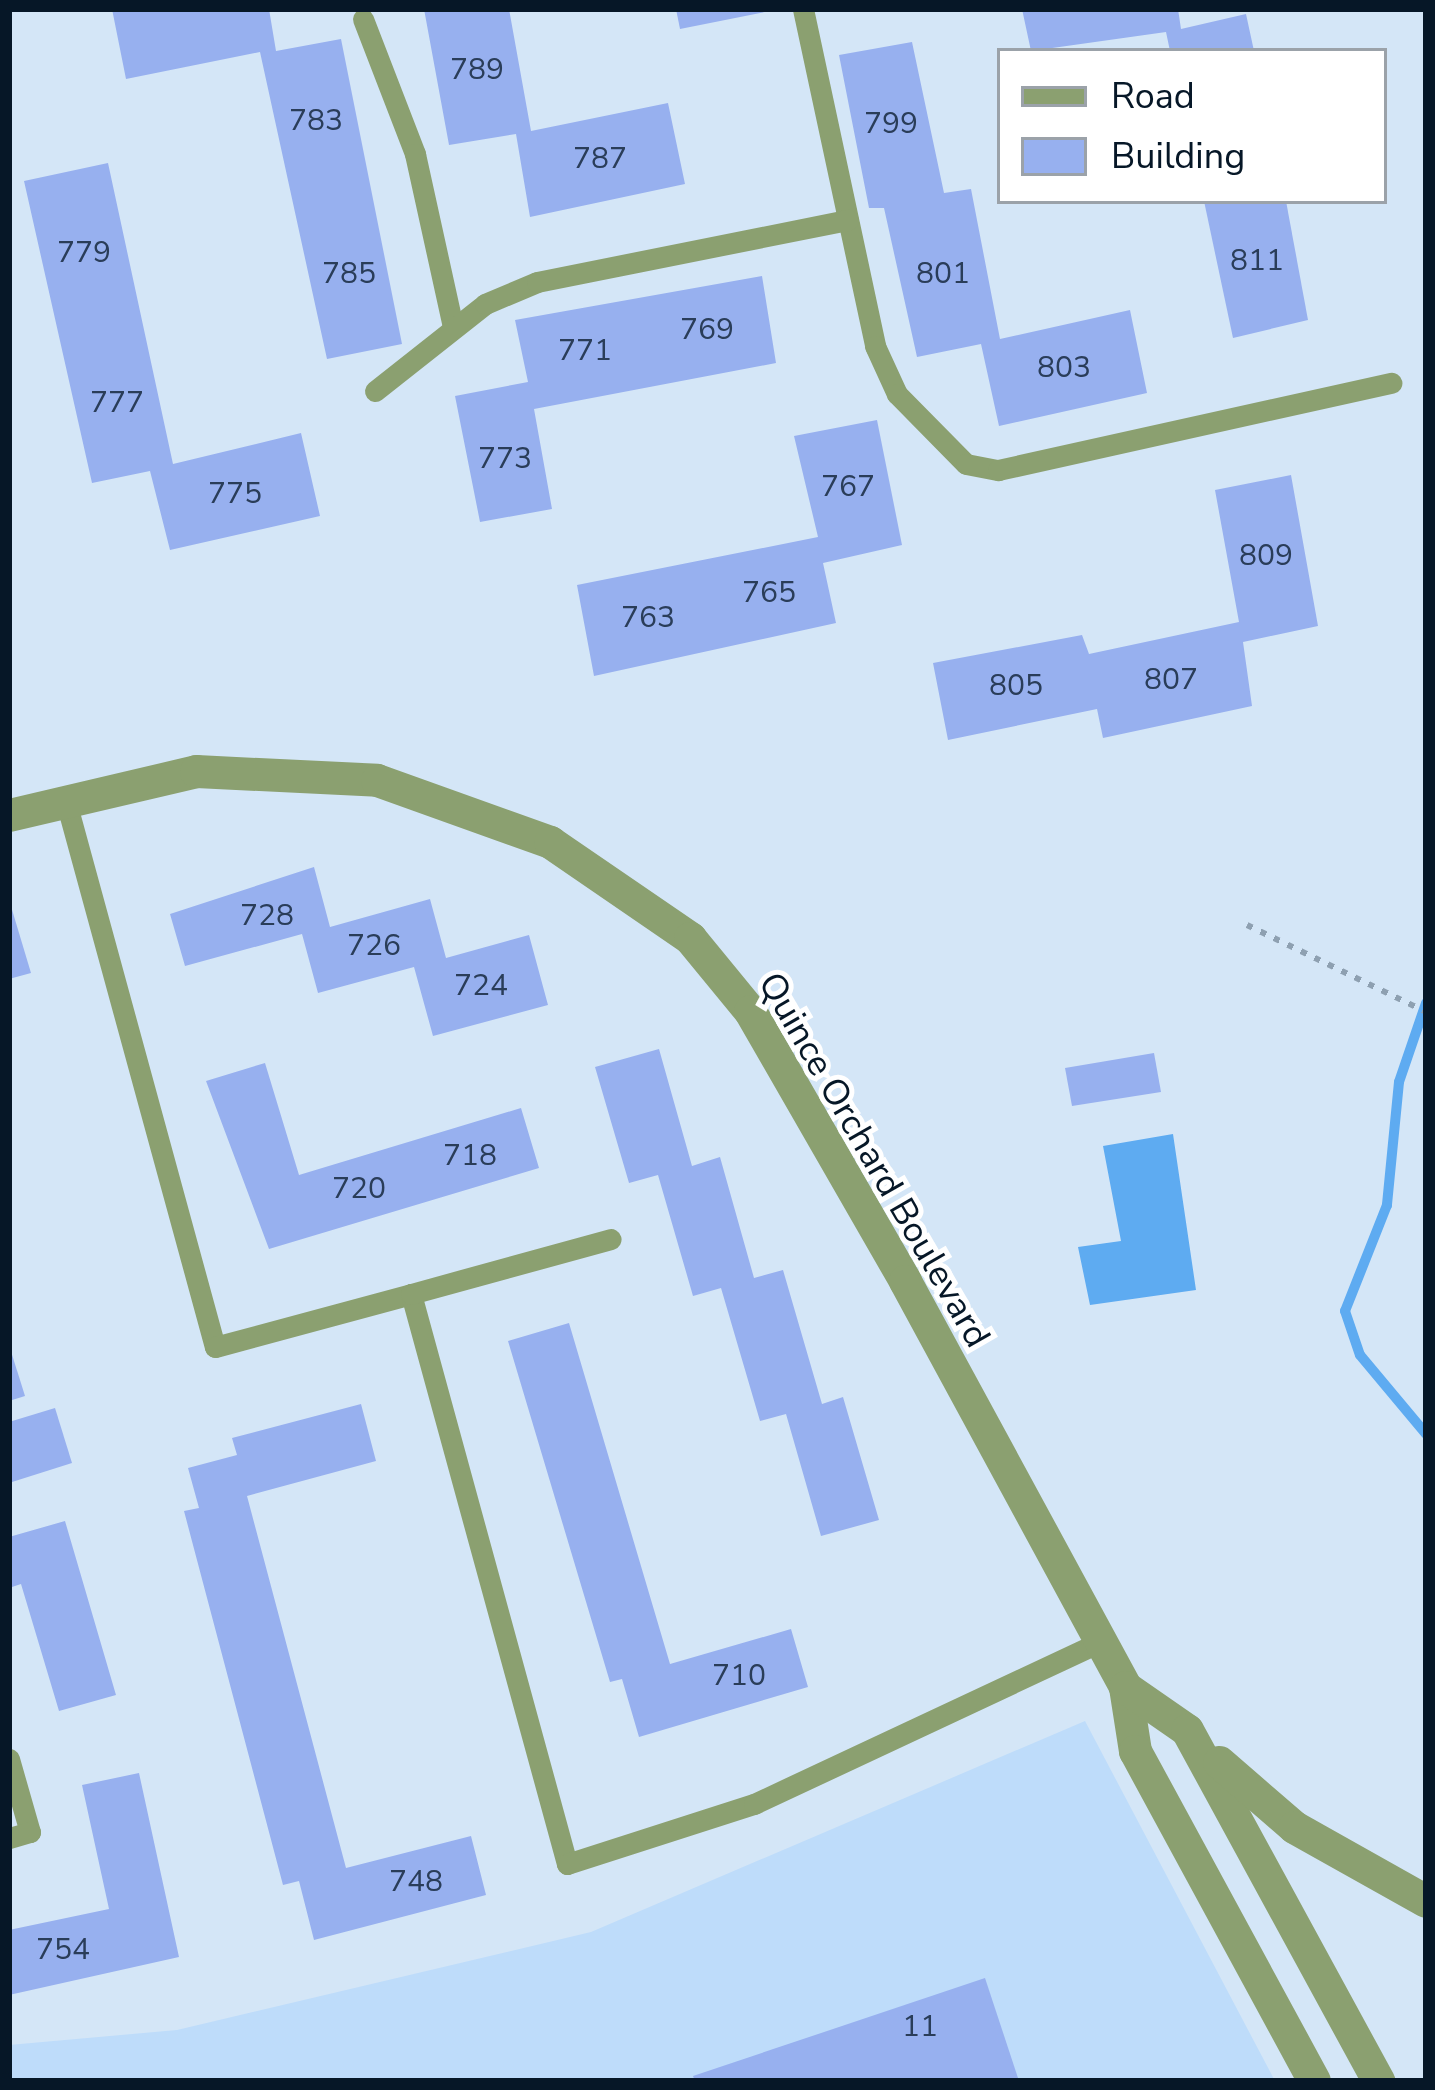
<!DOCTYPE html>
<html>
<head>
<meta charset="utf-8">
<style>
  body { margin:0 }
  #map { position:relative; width:1435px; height:2090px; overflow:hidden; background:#d4e6f7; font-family:"Nunito Sans",sans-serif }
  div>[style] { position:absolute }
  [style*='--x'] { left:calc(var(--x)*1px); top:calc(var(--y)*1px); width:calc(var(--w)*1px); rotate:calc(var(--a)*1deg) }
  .built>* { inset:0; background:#bedcfa }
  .water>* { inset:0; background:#5eabf1 }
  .stream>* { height:10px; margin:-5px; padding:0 5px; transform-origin:5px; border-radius:5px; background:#5eabf1 }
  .building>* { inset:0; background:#97b0ef }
  .path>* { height:6px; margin-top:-3px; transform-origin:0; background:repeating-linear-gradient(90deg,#8ea0b1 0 6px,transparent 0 15px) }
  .service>* { height:21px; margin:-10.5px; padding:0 10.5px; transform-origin:10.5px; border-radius:10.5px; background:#8ba070 }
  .tertiary>* { height:33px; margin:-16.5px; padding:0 16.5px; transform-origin:16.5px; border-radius:16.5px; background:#8ba070 }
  span { translate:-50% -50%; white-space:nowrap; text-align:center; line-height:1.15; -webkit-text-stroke:10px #fff; paint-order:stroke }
  .number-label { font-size:30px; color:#2a3d59 }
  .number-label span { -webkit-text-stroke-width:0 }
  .street-label { font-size:36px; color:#061727 }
  .frame { position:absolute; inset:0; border:12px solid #061727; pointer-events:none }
  .legend { position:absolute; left:997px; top:48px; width:390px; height:156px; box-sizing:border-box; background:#fff; border:3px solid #9ba2a9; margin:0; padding:15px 21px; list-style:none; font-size:36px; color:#061727 }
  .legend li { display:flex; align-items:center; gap:24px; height:60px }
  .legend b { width:60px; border:3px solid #9ba2a9 }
</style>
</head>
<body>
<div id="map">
  <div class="built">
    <div style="clip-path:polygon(1085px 1721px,1275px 2081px,9px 2081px,9px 2045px,177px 2030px,591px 1932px)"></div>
  </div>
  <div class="water">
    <div style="clip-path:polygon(1173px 1134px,1196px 1290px,1090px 1305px,1078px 1247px,1121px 1241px,1103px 1146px)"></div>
  </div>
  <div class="stream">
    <div style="--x:1426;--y:1003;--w:83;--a:108.9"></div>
    <div style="--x:1399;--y:1082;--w:124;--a:95.6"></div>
    <div style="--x:1387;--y:1205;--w:114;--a:111.6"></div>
    <div style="--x:1345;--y:1311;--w:46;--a:71.2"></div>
    <div style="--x:1360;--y:1355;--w:103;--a:50.1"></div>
  </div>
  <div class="building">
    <div style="clip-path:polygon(112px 9px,269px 9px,276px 51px,341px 39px,402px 344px,327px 359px,260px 52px,126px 79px)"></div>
    <div style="clip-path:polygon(424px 9px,509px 9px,531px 131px,668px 103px,685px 184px,530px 217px,516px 134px,449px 145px)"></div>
    <div style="clip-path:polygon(676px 9px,770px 9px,770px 11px,680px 29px)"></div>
    <div style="clip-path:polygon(1022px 9px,1178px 9px,1181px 29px,1246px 14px,1254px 51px,1170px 51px,1166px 32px,1031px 51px)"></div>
    <div style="clip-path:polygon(912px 42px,944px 193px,971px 189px,1000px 339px,1130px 310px,1147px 393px,999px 426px,981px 344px,917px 357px,884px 208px,869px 208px,839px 55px)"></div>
    <div style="clip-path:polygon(108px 163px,173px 464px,301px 433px,320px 516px,170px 550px,150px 471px,92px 483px,24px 181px)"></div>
    <div style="clip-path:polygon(1204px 201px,1286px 201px,1308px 320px,1233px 338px)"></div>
    <div style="clip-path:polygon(762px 276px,776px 363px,534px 409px,552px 509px,480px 522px,455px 396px,528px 382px,515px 320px)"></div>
    <div style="clip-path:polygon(877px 420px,902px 545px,823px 563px,836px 623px,594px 676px,577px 585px,818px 537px,794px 436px)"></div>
    <div style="clip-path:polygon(1291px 475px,1318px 626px,1243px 642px,1252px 706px,1103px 738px,1097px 709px,948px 740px,933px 663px,1082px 635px,1089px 654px,1239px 622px,1215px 490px)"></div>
    <div style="clip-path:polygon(314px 867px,330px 927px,430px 899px,446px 958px,529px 935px,548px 1005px,433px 1036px,414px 967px,318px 993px,302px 934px,185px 966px,170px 914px)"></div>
    <div style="clip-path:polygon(10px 903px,31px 973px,9px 979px,9px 904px)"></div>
    <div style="clip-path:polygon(659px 1049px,692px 1166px,720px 1157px,754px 1278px,783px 1270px,822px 1404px,843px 1397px,879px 1520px,821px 1536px,786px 1414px,760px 1421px,721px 1288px,693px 1296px,658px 1175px,629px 1183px,595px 1067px)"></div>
    <div style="clip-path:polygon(1154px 1053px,1161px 1092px,1072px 1106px,1065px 1068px)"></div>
    <div style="clip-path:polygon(265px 1063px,299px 1175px,521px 1108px,539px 1168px,269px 1249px,206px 1081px)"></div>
    <div style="clip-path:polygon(569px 1323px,670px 1664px,791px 1629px,808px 1687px,639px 1737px,622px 1679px,610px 1682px,508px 1341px)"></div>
    <div style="clip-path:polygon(9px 1345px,25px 1396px,9px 1401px)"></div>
    <div style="clip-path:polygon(361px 1404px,376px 1461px,247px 1496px,346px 1868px,471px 1836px,486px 1895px,314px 1940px,299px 1881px,283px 1885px,184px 1511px,199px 1508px,188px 1468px,237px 1455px,232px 1438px)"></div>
    <div style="clip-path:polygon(55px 1408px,72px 1463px,12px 1482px,9px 1422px)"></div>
    <div style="clip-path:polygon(65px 1521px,116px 1695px,59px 1711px,21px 1584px,9px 1588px,9px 1537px)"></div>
    <div style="clip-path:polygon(139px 1773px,179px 1957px,9px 1995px,9px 1930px,109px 1909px,82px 1785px)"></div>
    <div style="clip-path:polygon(985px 1978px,1019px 2081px,695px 2081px,693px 2076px)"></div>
  </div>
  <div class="path">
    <div style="--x:1247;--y:925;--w:199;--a:25.9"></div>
  </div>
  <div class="service">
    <div style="--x:803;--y:9;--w:345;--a:77.9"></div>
    <div style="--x:875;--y:346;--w:53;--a:65.4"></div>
    <div style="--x:897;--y:394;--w:98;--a:45.4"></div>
    <div style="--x:966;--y:464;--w:33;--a:11"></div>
    <div style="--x:998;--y:470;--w:403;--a:-12.5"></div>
    <div style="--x:363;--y:19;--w:145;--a:68.9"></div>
    <div style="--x:415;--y:154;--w:177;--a:77.6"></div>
    <div style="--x:375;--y:391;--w:140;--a:-38.3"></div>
    <div style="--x:485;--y:304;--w:56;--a:-22.9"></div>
    <div style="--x:537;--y:282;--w:317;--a:-11.3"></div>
    <div style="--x:65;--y:798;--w:569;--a:74.72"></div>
    <div style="--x:215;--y:1347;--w:203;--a:-15.1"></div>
    <div style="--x:411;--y:1294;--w:591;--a:74.69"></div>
    <div style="--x:567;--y:1864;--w:196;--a:-17.8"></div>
    <div style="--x:754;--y:1804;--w:382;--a:-25.1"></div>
    <div style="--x:411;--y:1294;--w:207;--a:-15.4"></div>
    <div style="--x:9;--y:1759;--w:76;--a:74"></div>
    <div style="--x:30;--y:1832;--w:22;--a:164"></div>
  </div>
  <div class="tertiary">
    <div style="--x:9;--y:815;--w:192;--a:-13.2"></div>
    <div style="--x:196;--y:771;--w:181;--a:2.8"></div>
    <div style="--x:377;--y:780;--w:184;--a:19.7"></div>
    <div style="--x:550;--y:842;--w:170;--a:34.4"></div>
    <div style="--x:690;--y:938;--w:94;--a:50.6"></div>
    <div style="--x:750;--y:1011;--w:311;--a:60.1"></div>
    <div style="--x:905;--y:1281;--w:462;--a:61.5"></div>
    <div style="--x:1125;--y:1687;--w:65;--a:81.1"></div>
    <div style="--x:1135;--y:1751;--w:375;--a:61.5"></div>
    <div style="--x:1125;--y:1687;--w:75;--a:34.7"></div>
    <div style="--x:1187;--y:1730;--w:400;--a:61.4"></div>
    <div style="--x:1219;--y:1762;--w:99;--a:40.9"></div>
    <div style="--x:1294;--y:1827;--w:151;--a:29.3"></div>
  </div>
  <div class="number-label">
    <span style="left:477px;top:70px">789</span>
    <span style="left:316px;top:121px">783</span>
    <span style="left:891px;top:124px">799</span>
    <span style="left:600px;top:159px">787</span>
    <span style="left:84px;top:253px">779</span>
    <span style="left:1257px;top:261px">811</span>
    <span style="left:349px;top:274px">785</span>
    <span style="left:943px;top:274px">801</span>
    <span style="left:707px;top:330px">769</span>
    <span style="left:585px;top:351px">771</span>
    <span style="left:1064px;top:368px">803</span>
    <span style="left:117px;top:403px">777</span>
    <span style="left:505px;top:459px">773</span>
    <span style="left:848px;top:487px">767</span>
    <span style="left:235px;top:494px">775</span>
    <span style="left:1266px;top:556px">809</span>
    <span style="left:769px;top:593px">765</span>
    <span style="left:648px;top:618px">763</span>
    <span style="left:1171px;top:680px">807</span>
    <span style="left:1016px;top:686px">805</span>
    <span style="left:267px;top:916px">728</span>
    <span style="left:374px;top:946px">726</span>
    <span style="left:481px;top:986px">724</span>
    <span style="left:470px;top:1156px">718</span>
    <span style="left:359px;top:1189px">720</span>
    <span style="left:739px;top:1676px">710</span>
    <span style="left:416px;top:1882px">748</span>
    <span style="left:63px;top:1950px">754</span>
    <span style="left:920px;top:2027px">11</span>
  </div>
  <div class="street-label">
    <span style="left:874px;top:1160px;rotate:60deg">Quince Orchard Boulevard</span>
  </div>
  <div class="frame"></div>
  <ul class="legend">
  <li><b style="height:15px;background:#8ba070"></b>Road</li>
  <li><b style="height:33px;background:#97b0ef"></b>Building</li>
  </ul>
</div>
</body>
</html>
